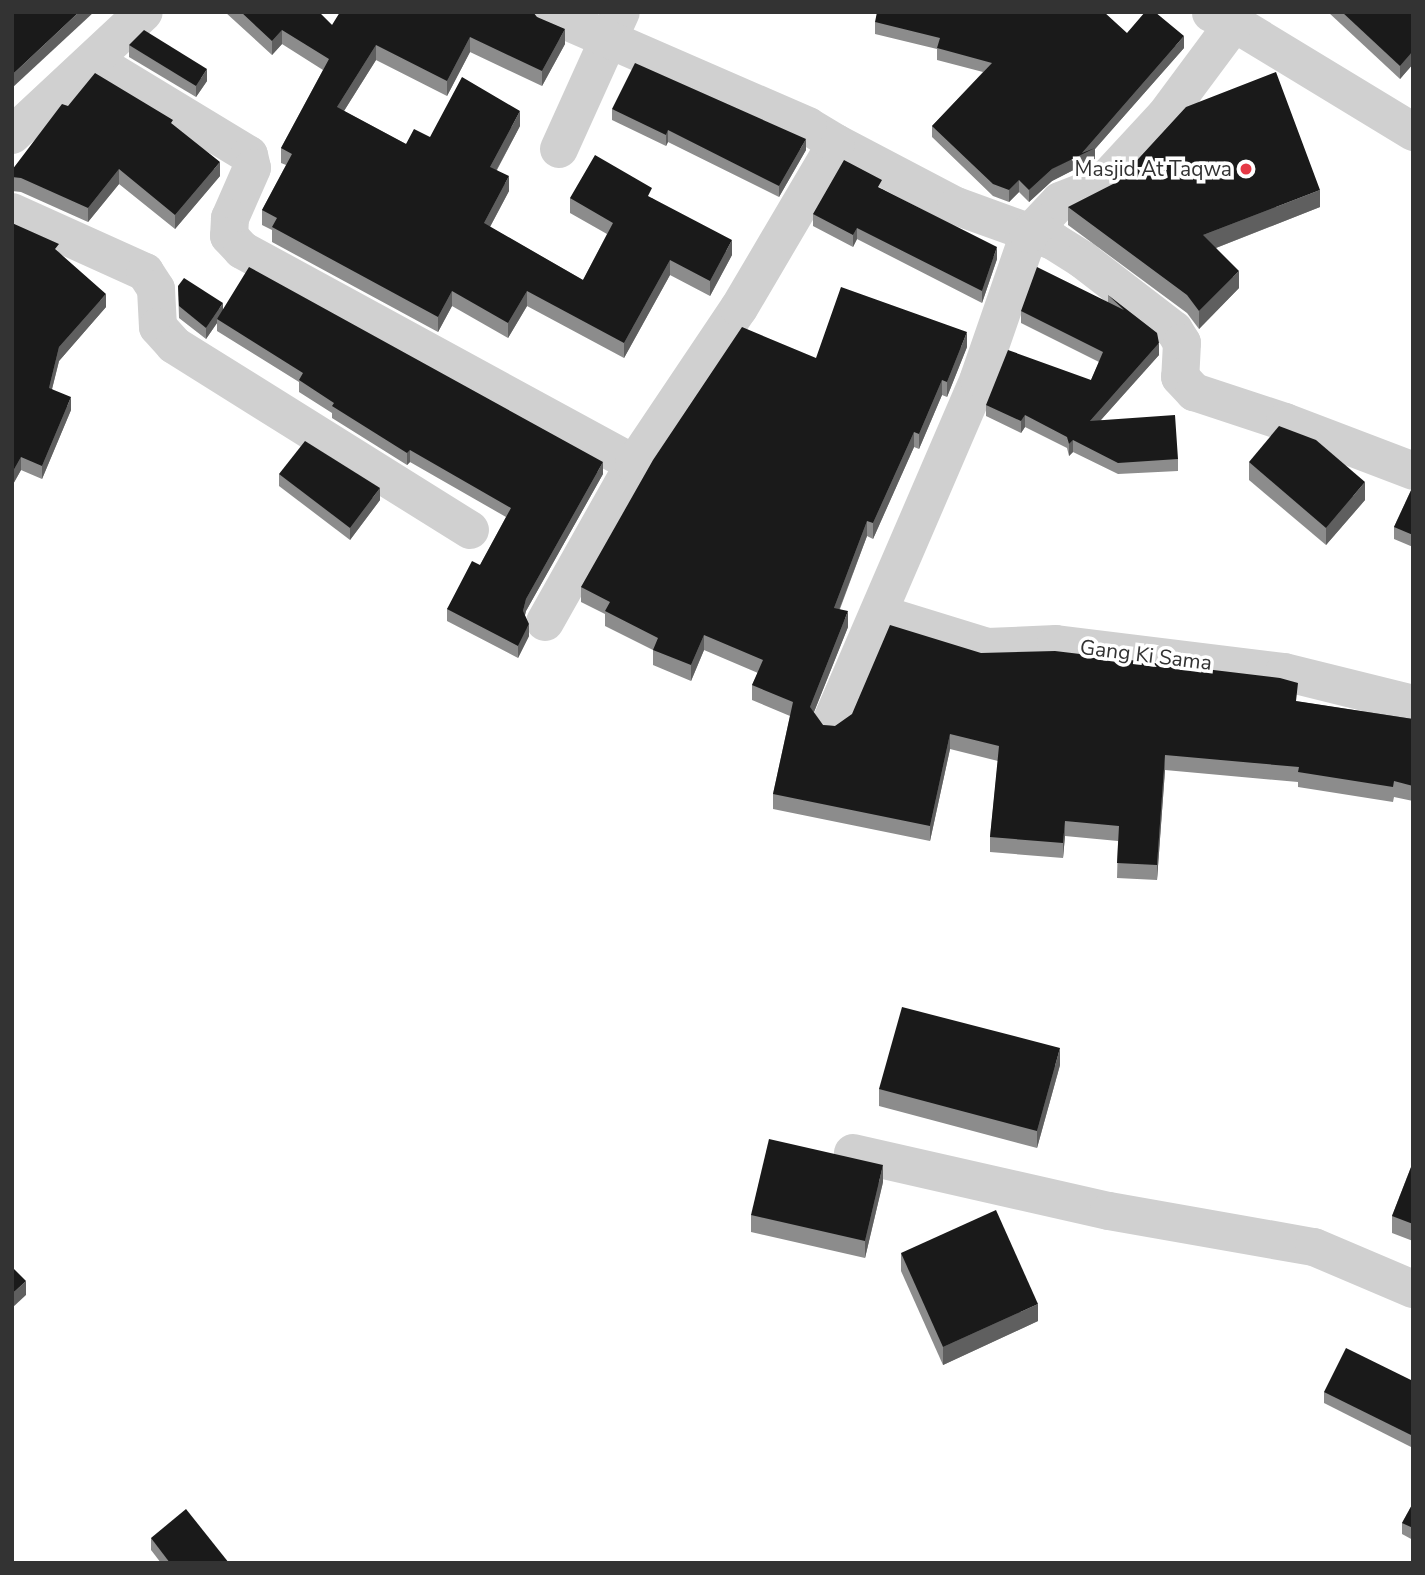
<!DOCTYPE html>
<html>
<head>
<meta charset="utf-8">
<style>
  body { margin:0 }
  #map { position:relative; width:1425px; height:1575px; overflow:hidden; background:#fff; font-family:"Nunito Sans",sans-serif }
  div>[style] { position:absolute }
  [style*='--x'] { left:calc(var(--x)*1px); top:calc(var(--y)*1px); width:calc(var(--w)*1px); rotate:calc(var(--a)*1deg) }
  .minor>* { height:38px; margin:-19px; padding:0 19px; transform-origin:19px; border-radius:19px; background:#d0d0d0 }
  .wall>* { inset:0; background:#8c8c8c }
  .shaded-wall>* { inset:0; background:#5f5f5f }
  .building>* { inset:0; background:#1a1a1a }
  .dots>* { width:19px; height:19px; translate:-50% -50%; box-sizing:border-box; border:4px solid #fff; border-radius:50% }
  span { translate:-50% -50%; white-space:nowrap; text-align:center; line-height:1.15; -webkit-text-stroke:7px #fff; paint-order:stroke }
  .poi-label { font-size:21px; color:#333 }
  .right { translate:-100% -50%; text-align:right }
  .street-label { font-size:21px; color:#333 }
  .frame { position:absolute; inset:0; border:14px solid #333; pointer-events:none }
</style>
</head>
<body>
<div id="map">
  <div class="minor">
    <div style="--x:1211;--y:13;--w:25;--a:23"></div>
    <div style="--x:1234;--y:23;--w:210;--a:31.3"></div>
    <div style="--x:94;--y:61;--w:181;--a:31.2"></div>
    <div style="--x:249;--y:155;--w:13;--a:77"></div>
    <div style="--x:252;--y:168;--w:55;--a:113.7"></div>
    <div style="--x:230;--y:218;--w:18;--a:93"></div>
    <div style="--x:229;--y:236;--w:19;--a:47"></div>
    <div style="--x:242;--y:250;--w:447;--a:28.6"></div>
    <div style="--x:12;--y:135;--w:180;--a:-43"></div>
    <div style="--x:836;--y:143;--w:136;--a:27.7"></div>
    <div style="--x:956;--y:206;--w:103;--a:19.8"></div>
    <div style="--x:1053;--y:241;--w:36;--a:32"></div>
    <div style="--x:1083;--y:260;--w:115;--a:37.6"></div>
    <div style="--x:1174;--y:330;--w:15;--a:58"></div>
    <div style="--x:1182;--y:343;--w:34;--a:93"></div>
    <div style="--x:1180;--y:377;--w:21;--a:47"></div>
    <div style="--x:1194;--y:392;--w:96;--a:18.2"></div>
    <div style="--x:1285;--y:422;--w:137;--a:20.9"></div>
    <div style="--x:559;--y:149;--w:150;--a:-65.7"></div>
    <div style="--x:12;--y:212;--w:146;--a:24.3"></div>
    <div style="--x:145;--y:272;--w:20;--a:57"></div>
    <div style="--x:156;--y:289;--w:38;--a:87"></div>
    <div style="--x:158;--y:327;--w:24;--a:48"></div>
    <div style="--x:174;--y:345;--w:349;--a:32"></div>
    <div style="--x:880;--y:614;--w:112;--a:17.1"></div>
    <div style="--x:987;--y:647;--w:69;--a:-2.5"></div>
    <div style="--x:1056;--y:644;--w:230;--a:7"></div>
    <div style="--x:1284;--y:672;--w:133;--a:13.9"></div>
    <div style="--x:545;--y:622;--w:181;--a:-60.6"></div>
    <div style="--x:634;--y:464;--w:188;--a:-56.1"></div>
    <div style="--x:739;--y:308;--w:191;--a:-59.5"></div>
    <div style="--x:836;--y:143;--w:33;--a:-149"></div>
    <div style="--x:808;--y:126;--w:286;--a:-156.5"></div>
    <div style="--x:832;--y:720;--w:372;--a:-66.7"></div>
    <div style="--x:979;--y:378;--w:152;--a:-70.9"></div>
    <div style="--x:1029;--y:234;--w:45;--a:-46.8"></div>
    <div style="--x:1060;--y:201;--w:44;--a:-21.3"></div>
    <div style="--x:1101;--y:185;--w:94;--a:-47.2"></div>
    <div style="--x:1165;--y:116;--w:116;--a:-53.4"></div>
    <div style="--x:853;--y:1153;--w:262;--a:12.8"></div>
    <div style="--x:1109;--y:1211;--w:208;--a:10"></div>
    <div style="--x:1314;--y:1247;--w:108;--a:23"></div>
  </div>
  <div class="wall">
    <div style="clip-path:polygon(225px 12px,319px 12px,332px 25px,537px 17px,565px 44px,542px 86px,470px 52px,447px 96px,376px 60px,344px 111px,406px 144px,430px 137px,520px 126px,497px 170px,509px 191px,490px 227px,583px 280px,607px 234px,570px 213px,570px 198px,652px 198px,732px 255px,710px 296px,670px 275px,624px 358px,527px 306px,508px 338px,452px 306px,438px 332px,272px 242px,272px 230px,262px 225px,262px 210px,286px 165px,281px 163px,281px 148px,323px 70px,282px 44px,272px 55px)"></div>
    <div style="clip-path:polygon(1328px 12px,1413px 12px,1413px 64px,1400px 79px)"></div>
    <div style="clip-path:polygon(875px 22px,1127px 33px,1184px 48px,1095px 149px,1095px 159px,1052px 181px,1029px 202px,1019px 192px,1009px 202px,993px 196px,932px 137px,932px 126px,983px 72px,937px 60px,937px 49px,875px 34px)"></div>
    <div style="clip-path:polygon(129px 45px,207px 81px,196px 97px,129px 57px)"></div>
    <div style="clip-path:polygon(68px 106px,173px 125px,220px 176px,175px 229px,119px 184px,88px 222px,21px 192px,12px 191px,12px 170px)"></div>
    <div style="clip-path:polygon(612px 109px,806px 150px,779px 197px,668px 142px,666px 146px,612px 120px)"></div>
    <div style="clip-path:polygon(882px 189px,997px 259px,982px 303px,857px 239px,853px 247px,813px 226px,813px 214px)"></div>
    <div style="clip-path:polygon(1068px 207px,1320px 207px,1216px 248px,1239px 288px,1199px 329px,1187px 313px,1068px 225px)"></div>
    <div style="clip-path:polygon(12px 223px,59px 252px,106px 307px,59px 361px,52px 389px,71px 410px,42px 479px,21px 470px,12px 486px)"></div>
    <div style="clip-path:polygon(178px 286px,223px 311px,603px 474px,526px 611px,525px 615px,529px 636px,518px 658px,447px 621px,447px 609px,480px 565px,506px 517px,410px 462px,407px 465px,332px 418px,332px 413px,299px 392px,299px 382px,217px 331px,217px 323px,206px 339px,179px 318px)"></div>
    <div style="clip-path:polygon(1108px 295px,1157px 333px,1159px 355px,1101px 420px,1178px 459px,1178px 471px,1118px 474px,1073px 452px,1069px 456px,1067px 448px,1025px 427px,1021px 433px,986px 416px,986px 405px,1091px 380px,1099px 362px,1021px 323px,1021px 311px,1108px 302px)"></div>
    <div style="clip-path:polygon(967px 347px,947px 397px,942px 395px,919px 449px,914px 447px,873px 539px,867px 536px,840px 609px,848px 627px,814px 712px,823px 725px,835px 726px,981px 653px,1413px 719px,1413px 801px,1394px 797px,1393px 802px,1298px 787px,1298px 782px,1165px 770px,1157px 880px,1117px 878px,1118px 841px,1065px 836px,1063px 858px,990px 852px,990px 837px,998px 761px,950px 749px,930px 841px,773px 809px,773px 794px,790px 716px,752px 700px,752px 685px,758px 673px,704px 650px,691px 681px,653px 665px,653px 650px,605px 626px,605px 614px,581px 602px,581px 587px,816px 358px)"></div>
    <div style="clip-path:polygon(1249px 462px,1365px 500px,1326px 545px,1249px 480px)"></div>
    <div style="clip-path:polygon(279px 474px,380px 500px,350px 540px,279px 486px)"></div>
    <div style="clip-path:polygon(1413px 486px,1413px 547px,1394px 539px,1394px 527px)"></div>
    <div style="clip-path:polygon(1060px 1065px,1037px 1148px,879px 1106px,879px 1089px)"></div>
    <div style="clip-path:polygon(1413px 1162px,1413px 1241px,1392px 1233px,1392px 1216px)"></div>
    <div style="clip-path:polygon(883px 1182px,865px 1258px,751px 1232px,751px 1215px)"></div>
    <div style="clip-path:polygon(901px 1253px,1038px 1321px,943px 1365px,901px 1271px)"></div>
    <div style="clip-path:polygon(1413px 1381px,1413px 1448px,1324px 1403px,1324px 1392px)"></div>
    <div style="clip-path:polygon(1413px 1503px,1413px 1540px,1402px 1534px,1402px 1523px)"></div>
    <div style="clip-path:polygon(151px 1538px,229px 1563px,161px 1563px,151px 1550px)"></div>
  </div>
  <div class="shaded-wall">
    <div style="clip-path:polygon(79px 12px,94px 12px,12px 88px,12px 75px)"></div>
    <div style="clip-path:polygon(565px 29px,565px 44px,542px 86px,542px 71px)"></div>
    <div style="clip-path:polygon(282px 30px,282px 44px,272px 55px,272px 41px)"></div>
    <div style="clip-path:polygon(1184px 36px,1184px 48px,1095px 149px,1095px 159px,1052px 181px,1029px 202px,1029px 190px,1052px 169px,1082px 153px)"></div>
    <div style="clip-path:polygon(470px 37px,470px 52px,447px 96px,447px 81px)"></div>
    <div style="clip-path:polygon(376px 45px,376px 60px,337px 122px,337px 107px)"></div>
    <div style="clip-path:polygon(1413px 51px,1413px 64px,1400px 79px,1400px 66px)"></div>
    <div style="clip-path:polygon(207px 69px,207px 81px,196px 97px,196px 86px)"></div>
    <div style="clip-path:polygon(520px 111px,520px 126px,490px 182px,490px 167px)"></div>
    <div style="clip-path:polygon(668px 130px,668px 142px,666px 146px,666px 135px)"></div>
    <div style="clip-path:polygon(806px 139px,806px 150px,779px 197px,779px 186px)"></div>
    <div style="clip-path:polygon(220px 162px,220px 176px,175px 229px,175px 215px)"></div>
    <div style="clip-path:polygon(119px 169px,119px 184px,88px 222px,88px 208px)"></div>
    <div style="clip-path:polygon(509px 176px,509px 191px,484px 238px,484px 223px)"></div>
    <div style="clip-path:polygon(1019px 180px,1019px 192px,1009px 202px,1009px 190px)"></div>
    <div style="clip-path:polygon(1320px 190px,1320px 207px,1203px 253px,1203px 235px)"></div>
    <div style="clip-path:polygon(857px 228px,857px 239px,853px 247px,853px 235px)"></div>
    <div style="clip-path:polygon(732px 240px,732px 255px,710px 296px,710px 281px)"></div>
    <div style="clip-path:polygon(997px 247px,997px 259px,982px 303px,982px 291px)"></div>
    <div style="clip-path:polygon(670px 260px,670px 275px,624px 358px,624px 343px)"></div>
    <div style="clip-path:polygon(1239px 271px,1239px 288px,1199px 329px,1199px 311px)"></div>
    <div style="clip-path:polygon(452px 291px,452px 306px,438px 332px,438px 317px)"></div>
    <div style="clip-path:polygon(527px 291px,527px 306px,508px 338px,508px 323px)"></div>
    <div style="clip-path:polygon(106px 294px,106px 307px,59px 361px,49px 401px,49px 388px,59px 347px)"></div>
    <div style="clip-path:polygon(223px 303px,223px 315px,217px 319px,217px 323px,206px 339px,206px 328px)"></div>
    <div style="clip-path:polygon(967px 332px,967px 347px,947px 397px,947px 382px)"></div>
    <div style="clip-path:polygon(1159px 343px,1159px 355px,1090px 432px,1090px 421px)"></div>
    <div style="clip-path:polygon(942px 380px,942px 395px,919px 449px,919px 434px)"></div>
    <div style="clip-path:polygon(71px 397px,71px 410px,42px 479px,42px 466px)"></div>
    <div style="clip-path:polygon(1025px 415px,1025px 427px,1021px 433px,1021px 421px)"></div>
    <div style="clip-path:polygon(914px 432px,914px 447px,873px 539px,873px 523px)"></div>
    <div style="clip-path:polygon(1073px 440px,1073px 452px,1069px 456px,1069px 444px)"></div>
    <div style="clip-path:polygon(410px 450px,410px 462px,407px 465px,407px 453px)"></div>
    <div style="clip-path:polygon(21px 457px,21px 470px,12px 486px,12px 473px)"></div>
    <div style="clip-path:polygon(603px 462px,603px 474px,526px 611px,523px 623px,523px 611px,526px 599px)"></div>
    <div style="clip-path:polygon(1365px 482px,1365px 500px,1326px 545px,1326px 528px)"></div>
    <div style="clip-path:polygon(380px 488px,380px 500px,350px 540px,350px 528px)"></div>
    <div style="clip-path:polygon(867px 521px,867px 536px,834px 623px,834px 608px)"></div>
    <div style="clip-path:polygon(848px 611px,848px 627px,810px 722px,810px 707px)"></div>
    <div style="clip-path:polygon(529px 624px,529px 636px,518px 658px,518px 646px)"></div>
    <div style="clip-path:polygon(704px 635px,704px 650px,691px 681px,691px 665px)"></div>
    <div style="clip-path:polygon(950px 734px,950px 749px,930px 841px,930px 826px)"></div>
    <div style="clip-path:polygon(1165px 755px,1165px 770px,1157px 880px,1157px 865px)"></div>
    <div style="clip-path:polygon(1065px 821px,1065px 836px,1063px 858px,1063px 843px)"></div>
    <div style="clip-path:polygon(1060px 1048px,1060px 1065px,1037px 1148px,1037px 1131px)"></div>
    <div style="clip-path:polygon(883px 1165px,883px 1182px,865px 1258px,865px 1241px)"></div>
    <div style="clip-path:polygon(26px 1281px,26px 1295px,12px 1308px,12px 1294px)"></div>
    <div style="clip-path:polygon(1038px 1304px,1038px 1321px,943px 1365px,943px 1347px)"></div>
  </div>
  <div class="building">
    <div style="clip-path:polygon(12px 12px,79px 12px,12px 75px)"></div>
    <div style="clip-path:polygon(241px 12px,319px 12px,332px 25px,340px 12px,533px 12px,537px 17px,565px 29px,542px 71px,470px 37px,447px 81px,376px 45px,337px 107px,406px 144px,414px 129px,430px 137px,462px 77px,520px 111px,490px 167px,509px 176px,484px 223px,583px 280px,613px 223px,570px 198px,595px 155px,652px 188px,648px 196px,732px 240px,710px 281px,670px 260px,624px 343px,527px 291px,508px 323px,452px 291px,438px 317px,272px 227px,277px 218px,262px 210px,292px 154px,281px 148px,329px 59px,282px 30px,272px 41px)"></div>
    <div style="clip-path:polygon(877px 12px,1104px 12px,1127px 33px,1145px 12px,1155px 12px,1184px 36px,1082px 153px,1095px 148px,1052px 169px,1029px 190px,1019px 180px,1009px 190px,993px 184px,932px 126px,992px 63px,937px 48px,940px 38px,875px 22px)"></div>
    <div style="clip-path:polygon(1342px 12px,1413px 12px,1413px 51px,1400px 66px)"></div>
    <div style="clip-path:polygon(144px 30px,207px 69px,196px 86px,129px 45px)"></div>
    <div style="clip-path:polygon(635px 63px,806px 139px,779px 186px,668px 130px,666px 135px,612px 109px)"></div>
    <div style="clip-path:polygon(1276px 72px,1320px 190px,1203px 235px,1239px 271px,1199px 311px,1187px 295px,1068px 207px,1117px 182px,1186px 107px)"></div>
    <div style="clip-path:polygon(95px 73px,173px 120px,171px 123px,220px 162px,175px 215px,119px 169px,88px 208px,21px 178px,12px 177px,12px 170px,62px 104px,68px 106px)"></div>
    <div style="clip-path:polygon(844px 160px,882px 180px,878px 187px,997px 247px,982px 291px,857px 228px,853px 235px,813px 214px)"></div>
    <div style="clip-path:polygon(12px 223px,59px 244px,55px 249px,106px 294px,59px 347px,49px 388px,71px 397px,42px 466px,21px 457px,12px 473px)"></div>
    <div style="clip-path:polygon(249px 267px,603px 462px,526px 599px,523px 611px,529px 624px,518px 646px,447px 609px,472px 561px,480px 565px,511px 508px,410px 450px,407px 453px,332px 406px,334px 403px,299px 380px,303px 373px,217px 319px)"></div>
    <div style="clip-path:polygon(1037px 267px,1124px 310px,1108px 295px,1157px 333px,1159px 343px,1090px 421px,1175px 415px,1178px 459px,1118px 463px,1073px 440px,1069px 444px,1067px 437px,1025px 415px,1021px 421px,986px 405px,1008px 350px,1091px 380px,1103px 352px,1021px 311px)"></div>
    <div style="clip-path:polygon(184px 278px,223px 303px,206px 328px,179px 306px,178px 286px)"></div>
    <div style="clip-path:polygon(841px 287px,967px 332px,947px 382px,942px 380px,919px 434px,914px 432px,873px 523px,867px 521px,834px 608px,848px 611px,810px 707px,823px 725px,835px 726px,852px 714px,890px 625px,981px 653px,1055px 651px,1280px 678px,1298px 683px,1296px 701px,1413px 719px,1413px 786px,1394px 781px,1393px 787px,1298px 772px,1299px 767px,1165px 755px,1157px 865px,1117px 863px,1119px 826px,1065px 821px,1063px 843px,990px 837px,999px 746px,950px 734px,930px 826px,773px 794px,793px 702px,752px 685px,763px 660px,704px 635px,691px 665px,653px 650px,658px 638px,605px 611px,610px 602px,581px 587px,653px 460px,742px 327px,816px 358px)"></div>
    <div style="clip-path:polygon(1279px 426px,1316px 440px,1365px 482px,1326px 528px,1249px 462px)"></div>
    <div style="clip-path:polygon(305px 441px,380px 488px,350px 528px,279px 474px)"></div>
    <div style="clip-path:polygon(1413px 486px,1413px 535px,1394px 527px)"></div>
    <div style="clip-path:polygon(902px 1007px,1060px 1048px,1037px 1131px,879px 1089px)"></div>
    <div style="clip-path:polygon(769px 1139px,883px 1165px,865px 1241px,751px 1215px)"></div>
    <div style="clip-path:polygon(1413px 1162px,1413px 1224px,1392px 1216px)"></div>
    <div style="clip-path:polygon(996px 1210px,1038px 1304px,943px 1347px,901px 1253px)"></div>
    <div style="clip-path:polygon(12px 1267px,26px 1281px,12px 1294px)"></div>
    <div style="clip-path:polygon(1346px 1348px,1413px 1381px,1413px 1436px,1324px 1392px)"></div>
    <div style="clip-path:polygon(1413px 1503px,1413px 1528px,1402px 1523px)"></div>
    <div style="clip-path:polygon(186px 1509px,229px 1563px,170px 1563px,151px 1538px)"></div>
  </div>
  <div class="dots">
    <div style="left:1246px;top:169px;background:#e63946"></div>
  </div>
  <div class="poi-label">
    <span class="right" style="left:1232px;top:169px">Masjid At Taqwa</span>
  </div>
  <div class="street-label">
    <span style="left:1146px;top:655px;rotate:7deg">Gang Ki Sama</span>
  </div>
  <div class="frame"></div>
</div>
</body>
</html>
